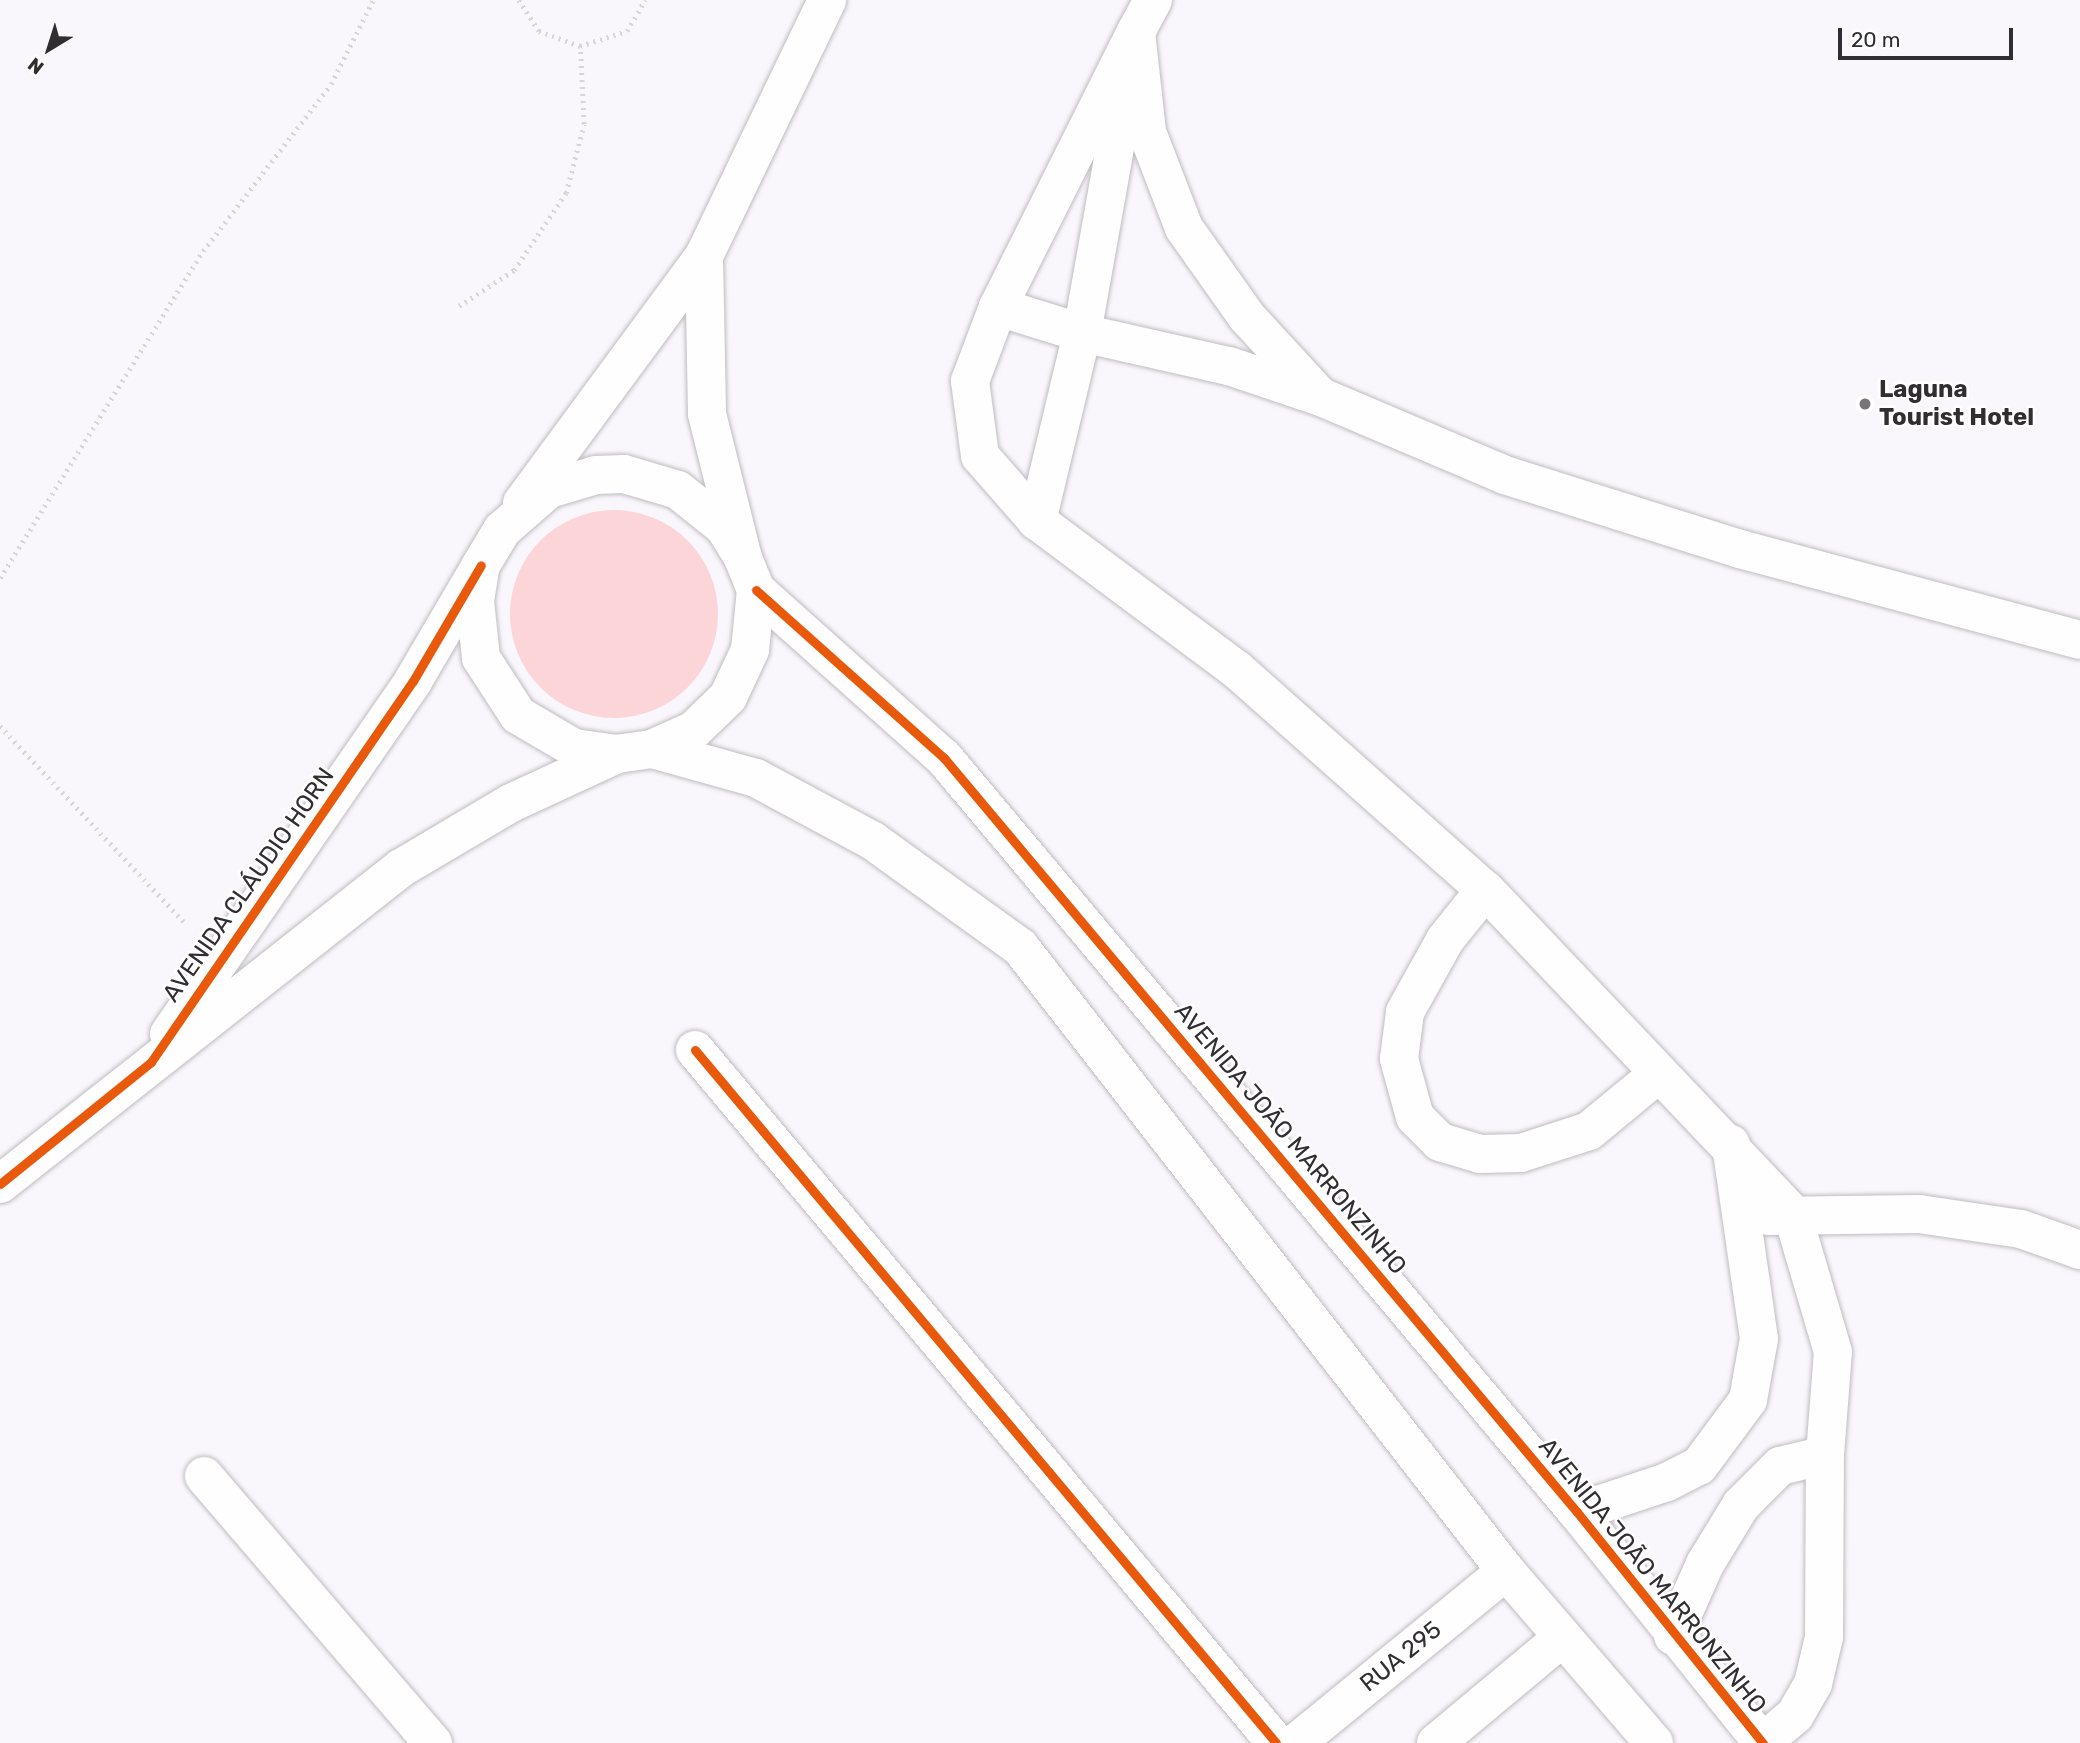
<!DOCTYPE html>
<html>
<head>
<meta charset="utf-8">
<style>
  body { margin:0 }
  #map { position:relative; width:2080px; height:1743px; overflow:hidden; background:#faf7fc; font-family:Rubik,sans-serif }
  div>[style] { position:absolute }
  [style*='--x'] { left:calc(var(--x)*1px); top:calc(var(--y)*1px); width:calc(var(--w)*1px); rotate:calc(var(--a)*1deg) }
  .green>* { inset:0; background:#fcd5d8 }
  .round { border-radius:50% }
  .path>* { height:4.5px; margin-top:-2.25px; transform-origin:0; background:repeating-linear-gradient(90deg,#d7d6d7 0 2px,transparent 0 7px) }
  .roads { filter:drop-shadow(0 0 2px #bfbcc0) drop-shadow(0 0 2px #bfbcc0) }
  .minor>* { height:38px; margin:-19px; padding:0 19px; transform-origin:19px; border-radius:19px; background:#fefeff }
  .major>* { height:38px; margin:-19px; padding:0 19px; transform-origin:19px; border-radius:19px; background:#fefeff }
  .cycleway>* { height:9px; margin:-4.5px; padding:0 4.5px; transform-origin:4.5px; border-radius:4.5px; background:#e8590c }
  .dots>* { width:19px; height:19px; translate:-50% -50%; box-sizing:border-box; border:4px solid #fff; border-radius:50% }
  span { translate:-50% -50%; white-space:nowrap; text-align:center; line-height:1.15; -webkit-text-stroke:5px #fff; paint-order:stroke }
  .poi-label { font-size:24px; color:#302e31; font-weight:700 }
  .left { translate:0 -50%; text-align:left }
  .street-label { font-size:24px; color:#302e31 }
  .north { position:absolute; left:14px; top:14px; width:70px; height:70px; -webkit-text-stroke:5px #fff; paint-order:stroke; rotate:218deg; font-size:19px; font-weight:700; line-height:28px; text-align:center; color:#302e31 }
  .north::after { content:''; display:block; margin:auto; width:24px; height:32px; background:#302e31; clip-path:polygon(50% 0,100% 100%,50% 72%,0 100%) }
  .scale { position:absolute; left:1838px; top:28px; width:175px; height:32px; box-sizing:border-box; border:4px solid #302e31; border-top:0; padding-left:9px; font-size:21px; line-height:24px; white-space:nowrap; color:#302e31; -webkit-text-stroke:5px #fff; paint-order:stroke }
</style>
</head>
<body>
<div id="map">
  <div class="green">
    <div class="round" style="left:510px;top:510px;width:208px;height:208px"></div>
  </div>
  <div class="path">
    <div style="--x:519;--y:0;--w:37;--a:57"></div>
    <div style="--x:539;--y:31;--w:44;--a:20.1"></div>
    <div style="--x:580;--y:46;--w:49;--a:-17.7"></div>
    <div style="--x:627;--y:31;--w:36;--a:-60"></div>
    <div style="--x:459;--y:306;--w:66;--a:-33.2"></div>
    <div style="--x:514;--y:270;--w:93;--a:-56"></div>
    <div style="--x:566;--y:193;--w:71;--a:-75.4"></div>
    <div style="--x:584;--y:124;--w:78;--a:-92.9"></div>
    <div style="--x:0;--y:578;--w:385;--a:-58.2"></div>
    <div style="--x:203;--y:251;--w:210;--a:-52.5"></div>
    <div style="--x:331;--y:84;--w:94;--a:-63.4"></div>
    <div style="--x:0;--y:726;--w:270;--a:46.8"></div>
  </div>
  <div class="roads">
    <div class="minor">
      <div style="--x:1153;--y:0;--w:36;--a:118"></div>
      <div style="--x:1136;--y:32;--w:101;--a:83.7"></div>
      <div style="--x:1147;--y:132;--w:103;--a:68.9"></div>
      <div style="--x:1184;--y:228;--w:109;--a:54.7"></div>
      <div style="--x:1247;--y:317;--w:103;--a:47.4"></div>
      <div style="--x:998;--y:307;--w:88;--a:17.2"></div>
      <div style="--x:1082;--y:333;--w:261;--a:-79.9"></div>
      <div style="--x:1037;--y:521;--w:86;--a:-131.2"></div>
      <div style="--x:980;--y:456;--w:76;--a:-97.6"></div>
      <div style="--x:970;--y:381;--w:79;--a:-69.3"></div>
      <div style="--x:998;--y:307;--w:308;--a:-63.4"></div>
      <div style="--x:1485;--y:890;--w:64;--a:128.7"></div>
      <div style="--x:1445;--y:940;--w:82;--a:119.1"></div>
      <div style="--x:1405;--y:1012;--w:47;--a:97.3"></div>
      <div style="--x:1399;--y:1059;--w:60;--a:74.6"></div>
      <div style="--x:1415;--y:1117;--w:35;--a:45"></div>
      <div style="--x:1440;--y:1142;--w:42;--a:16.7"></div>
      <div style="--x:1480;--y:1154;--w:41;--a:-1.4"></div>
      <div style="--x:1521;--y:1153;--w:71;--a:-17.9"></div>
      <div style="--x:1589;--y:1131;--w:89;--a:-39.6"></div>
      <div style="--x:169;--y:1034;--w:429;--a:-55.3"></div>
      <div style="--x:413;--y:681;--w:134;--a:-59.6"></div>
      <div style="--x:695;--y:1050;--w:904;--a:50.02"></div>
      <div style="--x:0;--y:1184;--w:511;--a:-38.24"></div>
      <div style="--x:401;--y:868;--w:128;--a:-30.6"></div>
      <div style="--x:511;--y:803;--w:117;--a:-24.8"></div>
      <div style="--x:1769;--y:1216;--w:150;--a:-0.8"></div>
      <div style="--x:1919;--y:1214;--w:103;--a:8.4"></div>
      <div style="--x:2021;--y:1229;--w:63;--a:19.6"></div>
      <div style="--x:204;--y:1476;--w:352;--a:49.4"></div>
      <div style="--x:1577;--y:1512;--w:95;--a:-18.4"></div>
      <div style="--x:1667;--y:1482;--w:36;--a:-27"></div>
      <div style="--x:1699;--y:1466;--w:82;--a:-53.4"></div>
      <div style="--x:1748;--y:1400;--w:62;--a:-79.8"></div>
      <div style="--x:1759;--y:1339;--w:197;--a:-98.2"></div>
      <div style="--x:1673;--y:1636;--w:79;--a:-66"></div>
      <div style="--x:1705;--y:1564;--w:69;--a:-58.6"></div>
      <div style="--x:1741;--y:1505;--w:55;--a:-45"></div>
      <div style="--x:1780;--y:1466;--w:46;--a:-13.7"></div>
      <div style="--x:1296;--y:1743;--w:271;--a:-39.3"></div>
      <div style="--x:1436;--y:1743;--w:164;--a:-39.8"></div>
      <div style="--x:1762;--y:1743;--w:43;--a:-40.3"></div>
      <div style="--x:1795;--y:1715;--w:36;--a:-60"></div>
      <div style="--x:1813;--y:1684;--w:48;--a:-76.8"></div>
      <div style="--x:1824;--y:1637;--w:182;--a:-89.7"></div>
      <div style="--x:1825;--y:1455;--w:103;--a:-85.6"></div>
      <div style="--x:1833;--y:1352;--w:145;--a:-106.4"></div>
      <div style="--x:1792;--y:1213;--w:446;--a:-133.5"></div>
      <div style="--x:1485;--y:890;--w:332;--a:-138.4"></div>
      <div style="--x:1237;--y:670;--w:249;--a:-143.3"></div>
      <div style="--x:1037;--y:521;--w:193;--a:-76.5"></div>
      <div style="--x:1082;--y:333;--w:151;--a:12.7"></div>
      <div style="--x:1229;--y:366;--w:97;--a:18.6"></div>
      <div style="--x:1321;--y:397;--w:200;--a:23"></div>
      <div style="--x:1505;--y:475;--w:246;--a:17.5"></div>
      <div style="--x:1740;--y:549;--w:352;--a:15"></div>
    </div>
    <div class="major">
      <div style="--x:704;--y:256;--w:158;--a:88.9"></div>
      <div style="--x:707;--y:414;--w:148;--a:76"></div>
      <div style="--x:743;--y:558;--w:35;--a:68"></div>
      <div style="--x:756;--y:590;--w:60;--a:95.7"></div>
      <div style="--x:750;--y:650;--w:52;--a:115.1"></div>
      <div style="--x:728;--y:697;--w:47;--a:135.9"></div>
      <div style="--x:694;--y:730;--w:46;--a:155.7"></div>
      <div style="--x:652;--y:749;--w:35;--a:172"></div>
      <div style="--x:617;--y:754;--w:43;--a:-172.1"></div>
      <div style="--x:574;--y:748;--w:65;--a:-149.5"></div>
      <div style="--x:518;--y:715;--w:68;--a:-123"></div>
      <div style="--x:481;--y:658;--w:57;--a:-96"></div>
      <div style="--x:475;--y:601;--w:36;--a:-81"></div>
      <div style="--x:481;--y:565;--w:41;--a:-59"></div>
      <div style="--x:502;--y:530;--w:62;--a:-41.1"></div>
      <div style="--x:549;--y:489;--w:49;--a:-16.6"></div>
      <div style="--x:596;--y:475;--w:28;--a:-2"></div>
      <div style="--x:624;--y:474;--w:56;--a:16.5"></div>
      <div style="--x:678;--y:490;--w:59;--a:38.8"></div>
      <div style="--x:724;--y:527;--w:36;--a:58"></div>
      <div style="--x:522;--y:503;--w:307;--a:-53.6"></div>
      <div style="--x:704;--y:256;--w:284;--a:-64.3"></div>
      <div style="--x:756;--y:590;--w:252;--a:41.8"></div>
      <div style="--x:944;--y:758;--w:984;--a:49.99"></div>
      <div style="--x:1577;--y:1512;--w:297;--a:51.2"></div>
      <div style="--x:652;--y:749;--w:108;--a:15.6"></div>
      <div style="--x:756;--y:778;--w:133;--a:28.3"></div>
      <div style="--x:873;--y:841;--w:181;--a:35.8"></div>
      <div style="--x:1020;--y:947;--w:791;--a:52.09"></div>
      <div style="--x:1506;--y:1571;--w:227;--a:49.3"></div>
    </div>
  </div>
  <div class="cycleway">
    <div style="--x:756;--y:590;--w:252;--a:41.8"></div>
    <div style="--x:944;--y:758;--w:984;--a:49.99"></div>
    <div style="--x:1577;--y:1512;--w:297;--a:51.2"></div>
    <div style="--x:695;--y:1050;--w:904;--a:50.02"></div>
    <div style="--x:0;--y:1184;--w:194;--a:-38.9"></div>
    <div style="--x:151;--y:1062;--w:462;--a:-55.5"></div>
    <div style="--x:413;--y:681;--w:134;--a:-59.6"></div>
  </div>
  <div class="dots">
    <div style="left:1865px;top:404px;background:#777478"></div>
  </div>
  <div class="poi-label">
    <span class="left" style="left:1879px;top:404px">Laguna<br>Tourist Hotel</span>
  </div>
  <div class="street-label">
    <span style="left:249px;top:885px;rotate:-55deg">AVENIDA CLÁUDIO HORN</span>
    <span style="left:1290px;top:1139px;rotate:50deg">AVENIDA JOÃO MARRONZINHO</span>
    <span style="left:1652px;top:1576px;rotate:51deg">AVENIDA JOÃO MARRONZINHO</span>
    <span style="left:1401px;top:1657px;rotate:-39deg">RUA 295</span>
  </div>
  <div class="north">N</div>
  <div class="scale">20 m</div>
</div>
</body>
</html>
